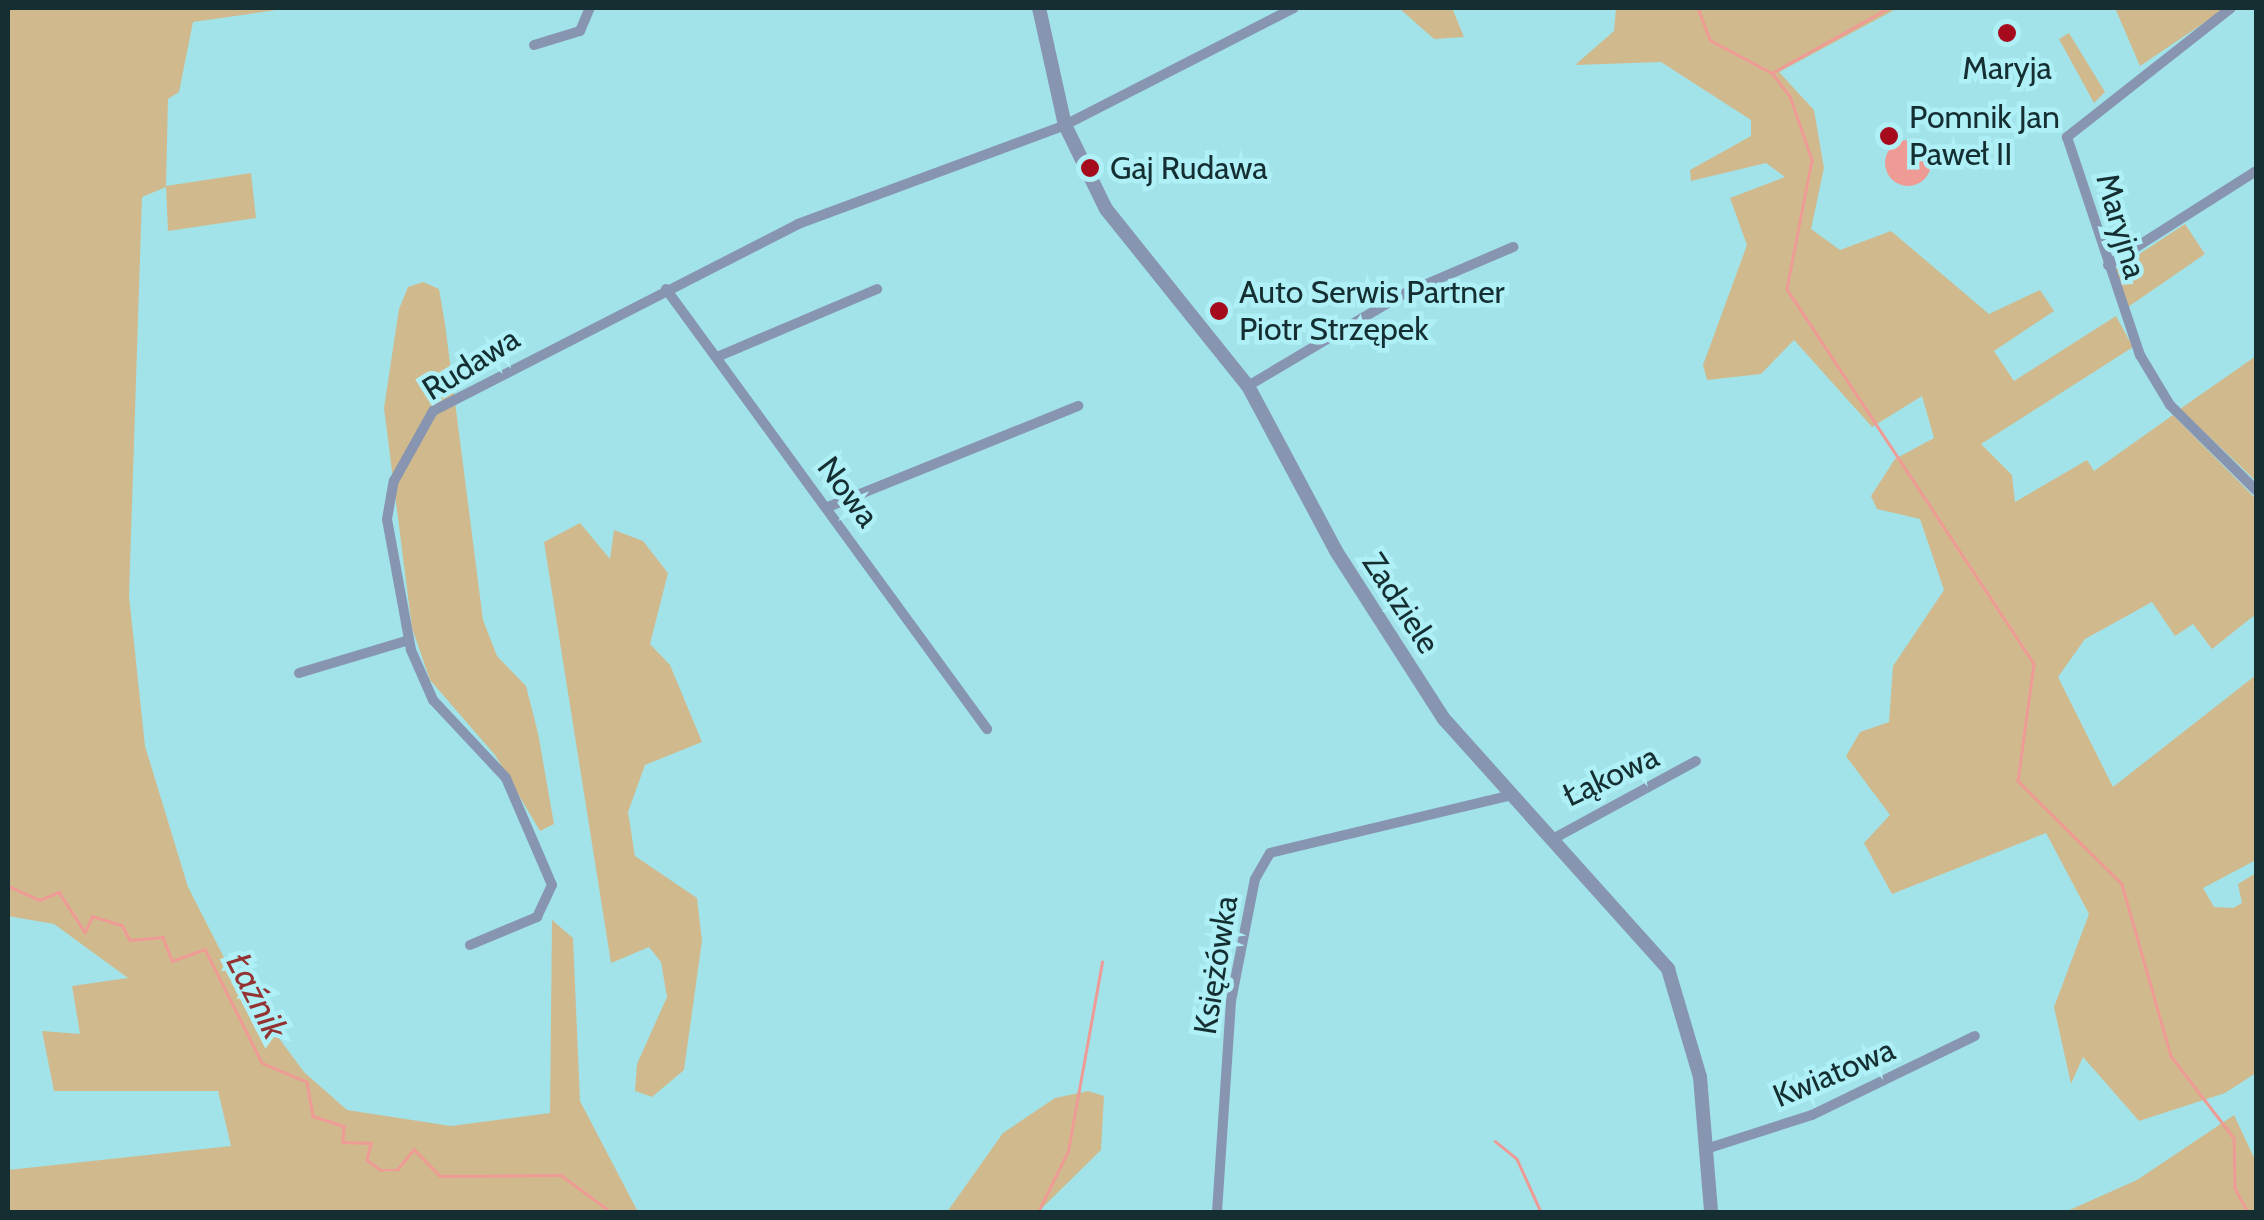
<!DOCTYPE html>
<html>
<head>
<meta charset="utf-8">
<style>
  body { margin:0 }
  #map { position:relative; width:2264px; height:1220px; overflow:hidden; background:#a2e3ea; font-family:Cabin,sans-serif }
  div>[style] { position:absolute }
  [style*='--x'] { left:calc(var(--x)*1px); top:calc(var(--y)*1px); width:calc(var(--w)*1px); rotate:calc(var(--a)*1deg) }
  .green>* { inset:0; background:#d0ba8d }
  .water>* { inset:0; background:#ee9b95 }
  .round { border-radius:50% }
  .stream>* { height:2.5px; margin:-1.25px; padding:0 1.25px; transform-origin:1.25px; border-radius:1.25px; background:#ee9b95 }
  .minor>* { height:10px; margin:-5px; padding:0 5px; transform-origin:5px; border-radius:5px; background:#8795b1 }
  .tertiary>* { height:14px; margin:-7px; padding:0 7px; transform-origin:7px; border-radius:7px; background:#8795b1 }
  .dots>* { width:28px; height:28px; translate:-50% -50%; box-sizing:border-box; border:5px solid #aff0f7; border-radius:50% }
  span { translate:-50% -50%; white-space:nowrap; text-align:center; line-height:1.15; -webkit-text-stroke:9px #aff0f7; paint-order:stroke }
  .poi-label { font-size:32px; color:#142e31 }
  .left { translate:0 -50%; text-align:left }
  .street-label { font-size:32px; color:#142e31 }
  .water-label { font-size:35px; color:#933231; font-style:italic }
  .frame { position:absolute; inset:0; border:10px solid #142e31; pointer-events:none }
</style>
</head>
<body>
<div id="map">
  <div class="green">
    <div style="clip-path:polygon(8px 8px,290px 8px,193px 22px,179px 92px,168px 99px,166px 186px,251px 173px,256px 218px,168px 231px,166px 187px,142px 197px,129px 596px,145px 746px,188px 887px,235px 979px,304px 1072px,347px 1110px,451px 1126px,550px 1113px,552px 920px,573px 938px,580px 1101px,638px 1212px,8px 1212px,8px 1170px,231px 1146px,218px 1091px,54px 1091px,42px 1031px,80px 1034px,72px 986px,128px 978px,54px 924px,8px 916px)"></div>
    <div style="clip-path:polygon(1399px 8px,1452px 8px,1464px 37px,1434px 39px)"></div>
    <div style="clip-path:polygon(1616px 8px,1898px 8px,1779px 72px,1814px 110px,1824px 168px,1811px 229px,1840px 250px,1891px 231px,1989px 314px,2040px 290px,2054px 311px,1994px 351px,2014px 381px,2116px 316px,2133px 347px,1981px 444px,2012px 475px,2015px 502px,2087px 460px,2094px 471px,2173px 415px,2256px 499px,2256px 614px,2212px 649px,2193px 624px,2175px 636px,2152px 602px,2085px 639px,2058px 677px,2113px 787px,2256px 675px,2256px 860px,2203px 888px,2214px 907px,2233px 908px,2242px 903px,2238px 884px,2256px 873px,2256px 1073px,2225px 1093px,2139px 1121px,2083px 1057px,2071px 1084px,2054px 1007px,2089px 914px,2046px 833px,1892px 894px,1864px 843px,1890px 815px,1846px 756px,1860px 732px,1889px 722px,1893px 666px,1944px 590px,1920px 519px,1877px 509px,1871px 496px,1895px 459px,1934px 438px,1922px 396px,1872px 427px,1794px 340px,1761px 374px,1707px 380px,1703px 365px,1747px 245px,1730px 198px,1785px 177px,1766px 163px,1691px 181px,1690px 170px,1751px 136px,1751px 120px,1661px 62px,1575px 65px,1614px 31px)"></div>
    <div style="clip-path:polygon(2115px 8px,2226px 8px,2140px 66px)"></div>
    <div style="clip-path:polygon(2069px 33px,2105px 92px,2094px 103px,2059px 39px)"></div>
    <div style="clip-path:polygon(2185px 224px,2205px 254px,2125px 309px,2115px 270px)"></div>
    <div style="clip-path:polygon(423px 282px,439px 289px,445px 324px,483px 620px,497px 656px,526px 686px,538px 733px,554px 824px,540px 831px,495px 755px,430px 680px,412px 628px,384px 408px,399px 309px,408px 287px)"></div>
    <div style="clip-path:polygon(2256px 356px,2256px 481px,2180px 409px)"></div>
    <div style="clip-path:polygon(580px 523px,610px 559px,614px 530px,643px 541px,668px 573px,650px 644px,670px 665px,702px 742px,645px 765px,628px 812px,635px 856px,697px 898px,702px 941px,684px 1070px,652px 1097px,635px 1091px,637px 1064px,667px 997px,661px 962px,649px 947px,611px 963px,544px 542px)"></div>
    <div style="clip-path:polygon(1088px 1091px,1104px 1096px,1101px 1150px,1038px 1212px,947px 1212px,1003px 1133px,1055px 1098px)"></div>
    <div style="clip-path:polygon(2234px 1115px,2256px 1162px,2256px 1212px,2065px 1212px,2137px 1180px)"></div>
  </div>
  <div class="water">
    <div class="round" style="left:1885px;top:140px;width:46px;height:46px"></div>
  </div>
  <div class="stream">
    <div style="--x:1698;--y:8;--w:34;--a:69"></div>
    <div style="--x:1710;--y:40;--w:70;--a:28"></div>
    <div style="--x:1772;--y:73;--w:29;--a:52"></div>
    <div style="--x:1790;--y:96;--w:68;--a:71"></div>
    <div style="--x:1812;--y:160;--w:131;--a:101"></div>
    <div style="--x:1787;--y:289;--w:449;--a:56.6"></div>
    <div style="--x:2034;--y:664;--w:118;--a:97.8"></div>
    <div style="--x:2018;--y:781;--w:146;--a:44.7"></div>
    <div style="--x:2122;--y:884;--w:179;--a:74.1"></div>
    <div style="--x:2171;--y:1056;--w:103;--a:52.5"></div>
    <div style="--x:2234;--y:1138;--w:50;--a:88.9"></div>
    <div style="--x:2235;--y:1188;--w:27;--a:62"></div>
    <div style="--x:1772;--y:73;--w:134;--a:-29.1"></div>
    <div style="--x:8;--y:886;--w:35;--a:24"></div>
    <div style="--x:40;--y:900;--w:21;--a:-23"></div>
    <div style="--x:59;--y:892;--w:48;--a:57"></div>
    <div style="--x:85;--y:932;--w:17;--a:-66"></div>
    <div style="--x:92;--y:916;--w:31;--a:17"></div>
    <div style="--x:122;--y:925;--w:17;--a:62"></div>
    <div style="--x:130;--y:940;--w:33;--a:-5"></div>
    <div style="--x:163;--y:937;--w:26;--a:69"></div>
    <div style="--x:172;--y:961;--w:35;--a:-20"></div>
    <div style="--x:205;--y:949;--w:127;--a:63.4"></div>
    <div style="--x:262;--y:1063;--w:49;--a:22.9"></div>
    <div style="--x:307;--y:1082;--w:35;--a:80"></div>
    <div style="--x:313;--y:1116;--w:33;--a:18"></div>
    <div style="--x:344;--y:1126;--w:16;--a:94"></div>
    <div style="--x:343;--y:1142;--w:28;--a:2"></div>
    <div style="--x:371;--y:1143;--w:17;--a:103"></div>
    <div style="--x:367;--y:1160;--w:17;--a:36"></div>
    <div style="--x:381;--y:1170;--w:16;--a:0"></div>
    <div style="--x:397;--y:1170;--w:27;--a:-51"></div>
    <div style="--x:414;--y:1149;--w:37;--a:46"></div>
    <div style="--x:440;--y:1176;--w:121;--a:-0.5"></div>
    <div style="--x:561;--y:1175;--w:62;--a:36.5"></div>
    <div style="--x:1495;--y:1141;--w:28;--a:39"></div>
    <div style="--x:1517;--y:1159;--w:58;--a:65.6"></div>
    <div style="--x:1038;--y:1212;--w:68;--a:-63.8"></div>
    <div style="--x:1068;--y:1151;--w:192;--a:-79.8"></div>
  </div>
  <div class="minor">
    <div style="--x:2231;--y:8;--w:209;--a:141.8"></div>
    <div style="--x:2067;--y:137;--w:230;--a:71.5"></div>
    <div style="--x:2140;--y:355;--w:58;--a:59"></div>
    <div style="--x:2170;--y:405;--w:121;--a:44.7"></div>
    <div style="--x:534;--y:45;--w:48;--a:-16.9"></div>
    <div style="--x:580;--y:31;--w:25;--a:-67"></div>
    <div style="--x:2108;--y:265;--w:175;--a:-32.4"></div>
    <div style="--x:666;--y:289;--w:545;--a:53.89"></div>
    <div style="--x:717;--y:357;--w:174;--a:-23"></div>
    <div style="--x:1248;--y:386;--w:180;--a:-30.7"></div>
    <div style="--x:1403;--y:294;--w:120;--a:-23.1"></div>
    <div style="--x:828;--y:507;--w:270;--a:-22"></div>
    <div style="--x:299;--y:673;--w:115;--a:-16.7"></div>
    <div style="--x:1551;--y:840;--w:165;--a:-28.6"></div>
    <div style="--x:470;--y:945;--w:73;--a:-22.7"></div>
    <div style="--x:537;--y:917;--w:35;--a:-65"></div>
    <div style="--x:552;--y:885;--w:116;--a:-113.3"></div>
    <div style="--x:506;--y:778;--w:107;--a:-133.1"></div>
    <div style="--x:433;--y:700;--w:55;--a:-113.7"></div>
    <div style="--x:411;--y:650;--w:133;--a:-100.4"></div>
    <div style="--x:387;--y:519;--w:39;--a:-80"></div>
    <div style="--x:394;--y:481;--w:80;--a:-60.9"></div>
    <div style="--x:433;--y:411;--w:410;--a:-27.1"></div>
    <div style="--x:798;--y:224;--w:285;--a:-20.3"></div>
    <div style="--x:1065;--y:125;--w:257;--a:-27.1"></div>
    <div style="--x:1709;--y:1148;--w:108;--a:-17.8"></div>
    <div style="--x:1812;--y:1115;--w:181;--a:-25.9"></div>
    <div style="--x:1217;--y:1212;--w:211;--a:-86.2"></div>
    <div style="--x:1231;--y:1001;--w:124;--a:-78.9"></div>
    <div style="--x:1255;--y:879;--w:30;--a:-60"></div>
    <div style="--x:1270;--y:853;--w:244;--a:-13.5"></div>
  </div>
  <div class="tertiary">
    <div style="--x:1039;--y:8;--w:120;--a:77.5"></div>
    <div style="--x:1065;--y:125;--w:93;--a:64"></div>
    <div style="--x:1106;--y:209;--w:227;--a:51.3"></div>
    <div style="--x:1248;--y:386;--w:187;--a:61.9"></div>
    <div style="--x:1336;--y:551;--w:200;--a:57.3"></div>
    <div style="--x:1444;--y:719;--w:336;--a:48.1"></div>
    <div style="--x:1668;--y:969;--w:113;--a:73.5"></div>
    <div style="--x:1700;--y:1077;--w:135;--a:85.3"></div>
  </div>
  <div class="dots">
    <div style="left:2007px;top:33px;background:#a50b1d"></div>
    <div style="left:1889px;top:136px;background:#a50b1d"></div>
    <div style="left:1090px;top:168px;background:#a50b1d"></div>
    <div style="left:1219px;top:311px;background:#a50b1d"></div>
  </div>
  <div class="poi-label">
    <span style="left:2007px;top:68px">Maryja</span>
    <span class="left" style="left:1909px;top:136px">Pomnik Jan<br>Paweł II</span>
    <span class="left" style="left:1110px;top:168px">Gaj Rudawa</span>
    <span class="left" style="left:1239px;top:311px">Auto Serwis Partner<br>Piotr Strzępek</span>
  </div>
  <div class="street-label">
    <span style="left:2121px;top:226px;rotate:74deg">Maryjna</span>
    <span style="left:471px;top:364px;rotate:-32deg">Rudawa</span>
    <span style="left:848px;top:492px;rotate:53deg">Nowa</span>
    <span style="left:1401px;top:603px;rotate:57deg">Zadziele</span>
    <span style="left:1611px;top:776px;rotate:-25deg">Łąkowa</span>
    <span style="left:1216px;top:965px;rotate:-81deg">Księżówka</span>
    <span style="left:1834px;top:1073px;rotate:-23deg">Kwiatowa</span>
  </div>
  <div class="water-label">
    <span style="left:257px;top:996px;rotate:63deg">Łaźnik</span>
  </div>
  <div class="frame"></div>
</div>
</body>
</html>
